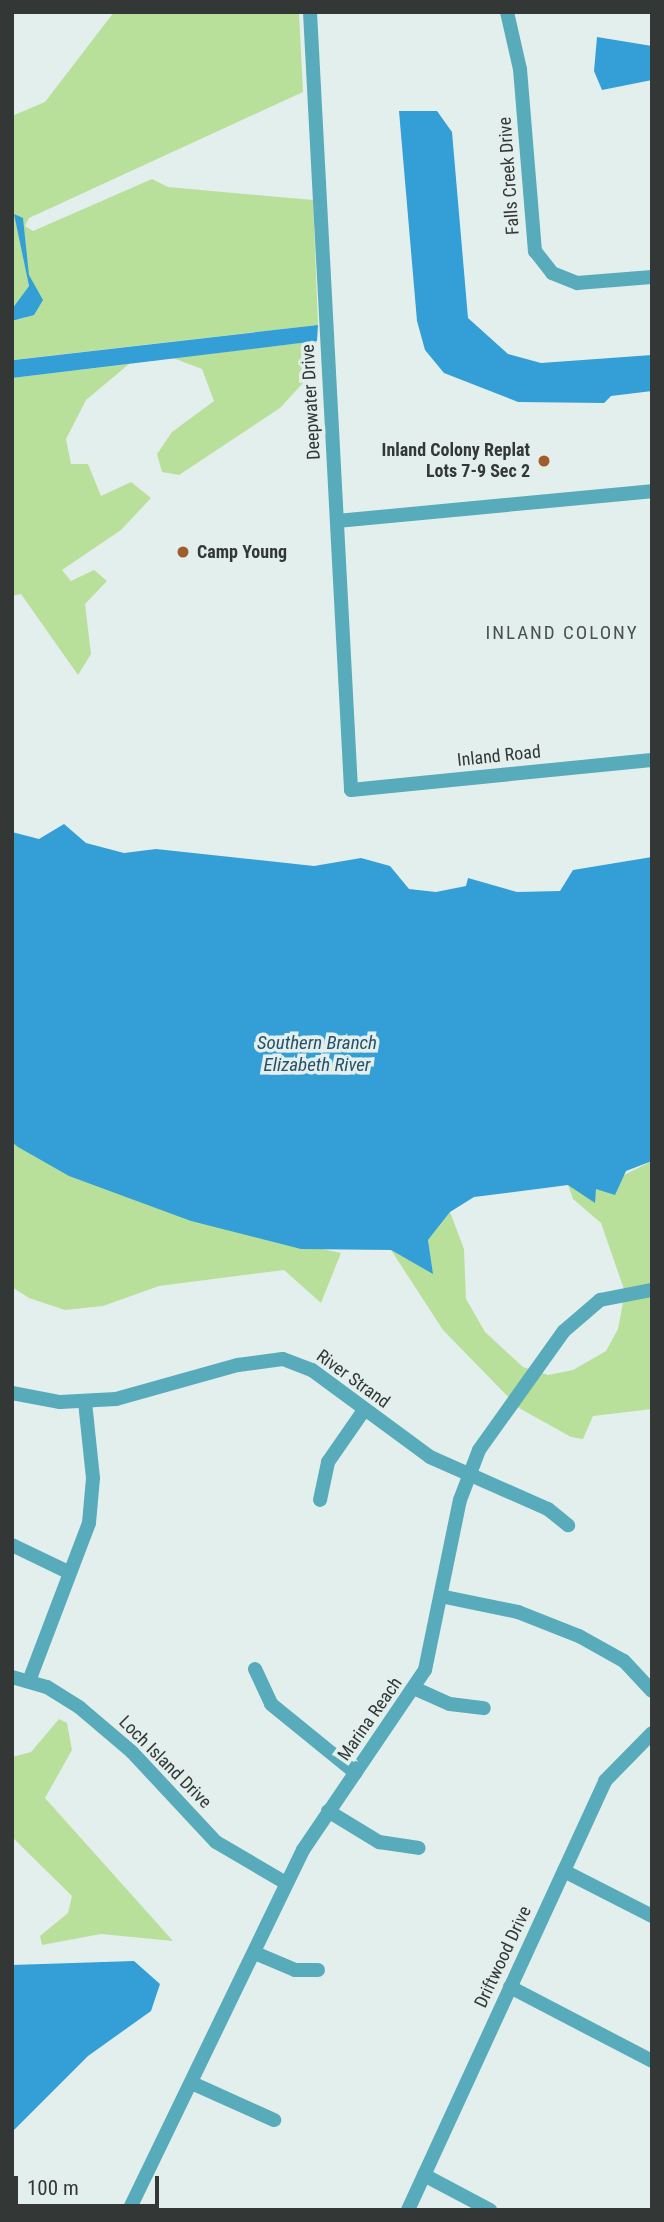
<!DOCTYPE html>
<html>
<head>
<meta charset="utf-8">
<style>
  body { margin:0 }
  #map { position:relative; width:664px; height:2222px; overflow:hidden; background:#e3efed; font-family:"Roboto Condensed",sans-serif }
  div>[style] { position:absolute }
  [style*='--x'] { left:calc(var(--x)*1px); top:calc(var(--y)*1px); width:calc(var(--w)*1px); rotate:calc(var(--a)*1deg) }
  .green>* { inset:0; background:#b8e09a }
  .water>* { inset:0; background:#339fd6 }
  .minor>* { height:14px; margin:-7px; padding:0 7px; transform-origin:7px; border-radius:7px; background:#58abba }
  .dots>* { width:19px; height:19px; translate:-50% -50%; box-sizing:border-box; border:4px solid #e3efed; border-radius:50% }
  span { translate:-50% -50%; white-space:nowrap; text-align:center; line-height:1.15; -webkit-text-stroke:7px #e3efed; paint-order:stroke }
  .street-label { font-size:18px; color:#333837 }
  .poi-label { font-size:18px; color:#333837; font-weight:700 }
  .right { translate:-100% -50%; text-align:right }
  .left { translate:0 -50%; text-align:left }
  .neighbourhood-label { font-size:19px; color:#485250; letter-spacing:2px }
  .water-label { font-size:19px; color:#275169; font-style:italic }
  .frame { position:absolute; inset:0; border:14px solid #333837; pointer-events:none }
  .scale { position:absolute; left:14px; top:2176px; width:145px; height:32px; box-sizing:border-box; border:4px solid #333837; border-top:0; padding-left:9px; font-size:21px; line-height:24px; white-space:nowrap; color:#333837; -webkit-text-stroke:5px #e3efed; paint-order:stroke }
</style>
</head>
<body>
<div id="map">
  <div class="green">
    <div style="clip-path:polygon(114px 12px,299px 12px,303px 92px,29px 218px,25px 226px,33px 231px,152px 179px,168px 187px,313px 200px,318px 325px,12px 360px,12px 321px,25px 318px,42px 300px,31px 285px,15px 214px,29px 286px,12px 309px,12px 116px,45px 102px)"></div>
    <div style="clip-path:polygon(317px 341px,304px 382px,280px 408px,179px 475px,162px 472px,157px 454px,172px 432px,214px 401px,202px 369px,173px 358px)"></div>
    <div style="clip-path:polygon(129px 364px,86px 400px,66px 439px,71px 464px,88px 464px,101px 496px,131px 482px,151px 498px,121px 530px,62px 570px,71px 581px,94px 570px,107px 581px,85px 604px,91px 654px,78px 675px,21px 594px,12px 596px,12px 378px)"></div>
    <div style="clip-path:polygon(12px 1142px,191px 1221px,341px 1253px,321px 1303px,284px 1270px,159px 1286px,103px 1306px,65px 1310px,29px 1298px,12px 1287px)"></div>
    <div style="clip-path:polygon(652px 1161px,652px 1409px,593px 1416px,583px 1439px,571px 1437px,519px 1408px,443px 1330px,391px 1250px,432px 1273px,428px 1240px,450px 1212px,464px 1249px,466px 1299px,485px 1332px,523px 1367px,548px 1375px,573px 1370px,606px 1351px,618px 1329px,625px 1292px,601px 1223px,573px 1199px,568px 1185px,596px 1189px)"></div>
    <div style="clip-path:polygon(59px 1719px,67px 1723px,72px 1750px,45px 1798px,173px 1941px,101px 1934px,42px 1945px,40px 1936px,68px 1913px,72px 1896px,12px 1837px,12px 1757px,31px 1752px)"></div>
  </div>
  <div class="water">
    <div style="clip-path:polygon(597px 37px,652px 46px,652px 80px,602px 90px,594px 71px)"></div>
    <div style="clip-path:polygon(399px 111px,437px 111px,452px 132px,468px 318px,508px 354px,541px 363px,652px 355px,652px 391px,611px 396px,604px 403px,518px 402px,444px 373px,425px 350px,417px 321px)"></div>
    <div style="clip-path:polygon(14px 214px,23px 218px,29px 275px,43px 300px,34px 315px,12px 321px,12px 309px,29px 286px)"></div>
    <div style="clip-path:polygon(318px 325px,317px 341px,12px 378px,14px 360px)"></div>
    <div style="clip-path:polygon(64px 824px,86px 843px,124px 853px,156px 849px,314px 866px,361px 858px,390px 866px,409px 889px,436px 892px,466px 886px,468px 878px,517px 892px,560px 891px,573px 870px,652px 857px,652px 1161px,626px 1171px,615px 1195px,596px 1189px,595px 1203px,568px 1185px,474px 1197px,450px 1212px,428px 1240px,433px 1274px,391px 1250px,301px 1249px,191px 1221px,69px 1176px,18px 1147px,12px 1142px,12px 832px,39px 839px)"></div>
    <div style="clip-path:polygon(134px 1961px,160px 1984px,151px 2011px,88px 2056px,12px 2132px,12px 1965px)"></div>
  </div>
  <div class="minor">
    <div style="--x:310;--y:12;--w:779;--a:86.98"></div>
    <div style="--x:351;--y:790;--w:302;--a:-5.7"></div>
    <div style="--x:507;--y:12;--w:58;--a:77.2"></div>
    <div style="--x:520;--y:69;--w:183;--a:85.3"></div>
    <div style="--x:535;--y:251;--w:28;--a:52"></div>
    <div style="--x:552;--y:273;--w:27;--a:22"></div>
    <div style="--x:577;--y:283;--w:75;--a:-4.6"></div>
    <div style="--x:337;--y:521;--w:316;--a:-5.4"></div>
    <div style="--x:12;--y:1393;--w:49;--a:10.6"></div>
    <div style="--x:60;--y:1402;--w:56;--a:-3.1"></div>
    <div style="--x:116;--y:1399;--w:127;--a:-15.6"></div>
    <div style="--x:238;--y:1365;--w:45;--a:-7.6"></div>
    <div style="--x:283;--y:1359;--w:31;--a:21"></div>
    <div style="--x:312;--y:1370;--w:147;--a:36.4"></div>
    <div style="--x:430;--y:1457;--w:129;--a:23.8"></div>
    <div style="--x:548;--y:1509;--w:26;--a:39"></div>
    <div style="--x:320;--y:1500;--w:39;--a:-78"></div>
    <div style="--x:328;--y:1462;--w:63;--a:-55.3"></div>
    <div style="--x:12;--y:1545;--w:62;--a:25.7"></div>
    <div style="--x:445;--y:1597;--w:75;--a:11.6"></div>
    <div style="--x:518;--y:1612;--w:66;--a:21.5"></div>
    <div style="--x:579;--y:1636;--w:51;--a:29.1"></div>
    <div style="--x:624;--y:1661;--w:41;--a:47"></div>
    <div style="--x:255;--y:1669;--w:38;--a:65"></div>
    <div style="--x:271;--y:1704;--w:109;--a:39.1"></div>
    <div style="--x:12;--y:1677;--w:36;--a:16"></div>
    <div style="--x:47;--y:1687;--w:38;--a:32"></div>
    <div style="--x:79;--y:1707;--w:70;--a:40.3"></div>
    <div style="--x:132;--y:1752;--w:123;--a:47"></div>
    <div style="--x:216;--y:1842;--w:81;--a:30.4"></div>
    <div style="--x:29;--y:1681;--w:169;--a:-69.2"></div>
    <div style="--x:89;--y:1523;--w:45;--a:-84.9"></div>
    <div style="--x:93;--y:1478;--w:76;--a:-96"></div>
    <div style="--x:416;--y:1689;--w:37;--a:24"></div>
    <div style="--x:450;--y:1704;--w:34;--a:7"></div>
    <div style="--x:328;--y:1811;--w:60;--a:31.3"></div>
    <div style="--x:379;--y:1842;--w:40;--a:8.5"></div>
    <div style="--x:564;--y:1871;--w:99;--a:27.1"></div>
    <div style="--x:255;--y:1953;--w:43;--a:23"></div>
    <div style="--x:295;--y:1970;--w:23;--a:0"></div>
    <div style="--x:510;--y:1987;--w:160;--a:27.5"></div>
    <div style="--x:194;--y:2084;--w:88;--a:24.2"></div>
    <div style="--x:424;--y:2175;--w:75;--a:27.9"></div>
    <div style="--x:129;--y:2210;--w:400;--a:-64.2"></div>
    <div style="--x:303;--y:1850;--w:217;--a:-55.9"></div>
    <div style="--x:425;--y:1670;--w:174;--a:-78.4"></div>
    <div style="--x:460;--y:1500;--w:53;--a:-69.2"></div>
    <div style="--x:479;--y:1450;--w:146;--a:-54.5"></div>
    <div style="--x:564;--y:1331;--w:48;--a:-40.7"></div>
    <div style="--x:600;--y:1300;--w:53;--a:-10.9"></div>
    <div style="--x:408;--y:2210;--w:472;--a:-65.3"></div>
    <div style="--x:605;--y:1781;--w:67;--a:-45.6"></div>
  </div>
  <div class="dots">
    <div style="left:544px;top:461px;background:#9f5d2b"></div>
    <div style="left:183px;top:552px;background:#9f5d2b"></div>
  </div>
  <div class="street-label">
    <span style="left:509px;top:176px;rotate:-94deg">Falls Creek Drive</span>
    <span style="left:311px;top:402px;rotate:-93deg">Deepwater Drive</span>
    <span style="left:499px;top:756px;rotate:-6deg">Inland Road</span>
    <span style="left:353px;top:1379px;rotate:36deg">River Strand</span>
    <span style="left:370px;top:1719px;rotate:-55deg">Marina Reach</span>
    <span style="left:165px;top:1762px;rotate:45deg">Loch Island Drive</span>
    <span style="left:503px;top:1957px;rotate:-65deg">Driftwood Drive</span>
  </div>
  <div class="poi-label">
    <span class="right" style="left:530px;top:461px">Inland Colony Replat<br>Lots 7-9 Sec 2</span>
    <span class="left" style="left:197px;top:552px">Camp Young</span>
  </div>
  <div class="neighbourhood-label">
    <span style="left:562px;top:633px">INLAND COLONY</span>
  </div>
  <div class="water-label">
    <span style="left:317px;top:1054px">Southern Branch<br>Elizabeth River</span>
  </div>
  <div class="frame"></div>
  <div class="scale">100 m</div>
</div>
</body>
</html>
